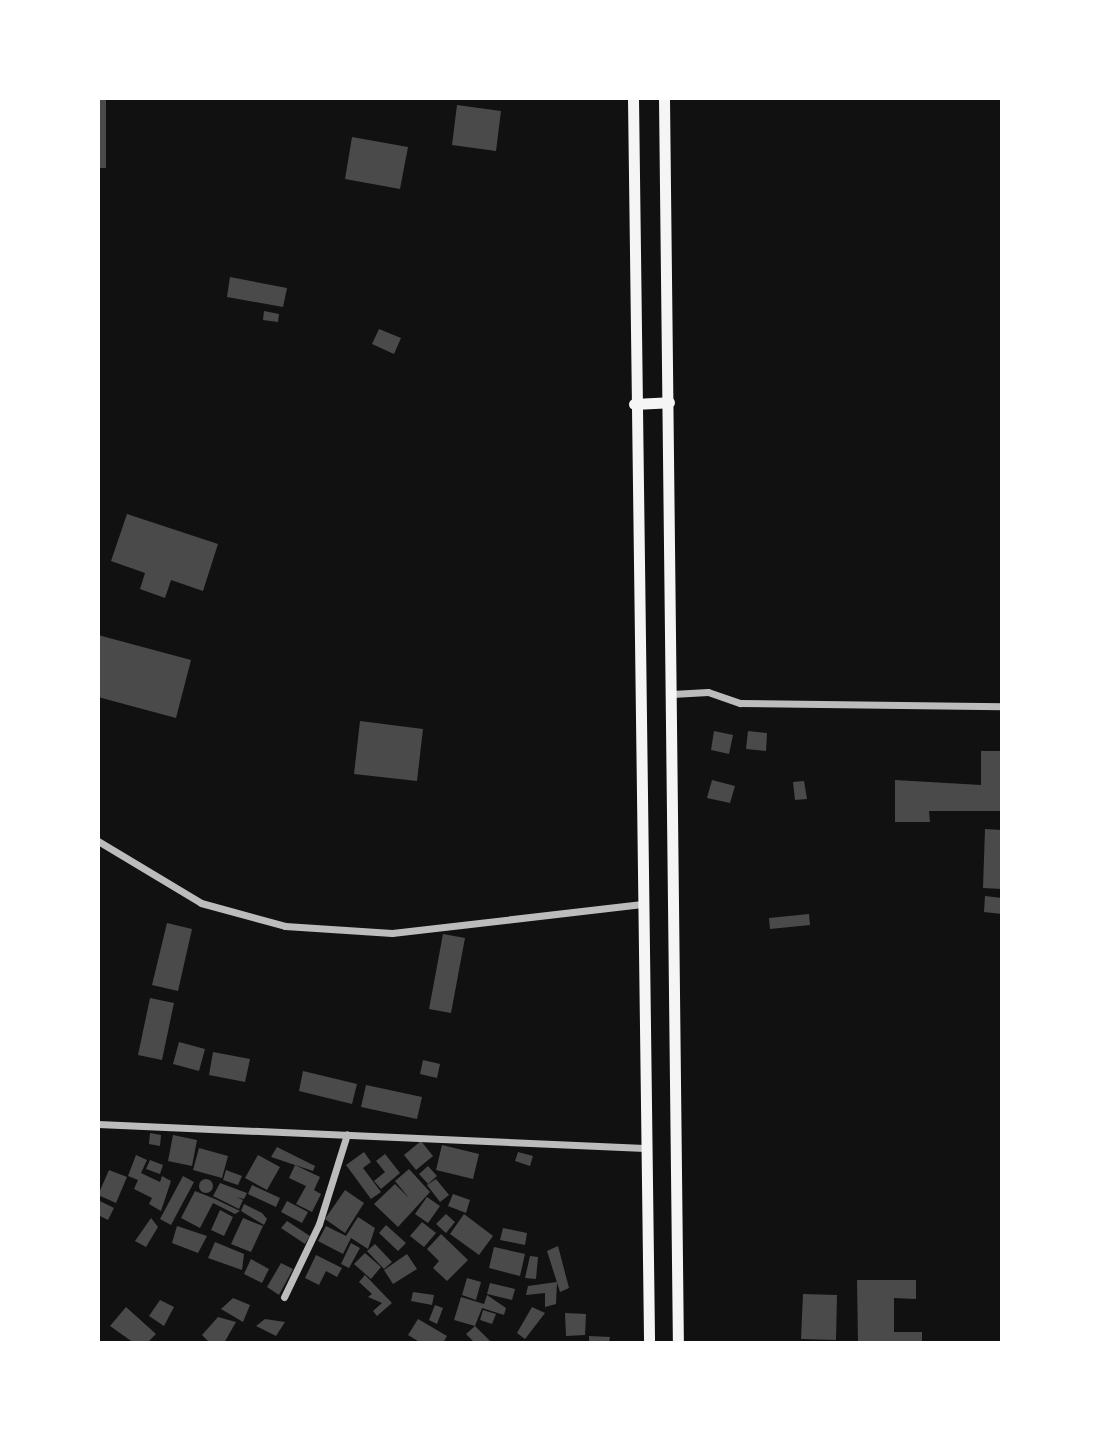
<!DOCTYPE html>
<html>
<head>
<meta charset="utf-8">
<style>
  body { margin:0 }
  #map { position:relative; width:1100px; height:1441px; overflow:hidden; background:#111; font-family:"Work Sans",sans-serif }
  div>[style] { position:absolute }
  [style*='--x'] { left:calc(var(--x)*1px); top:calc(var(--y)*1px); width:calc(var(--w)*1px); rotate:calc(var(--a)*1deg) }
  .building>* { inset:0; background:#4a4a4a }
  .round { border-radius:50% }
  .minor>* { height:7px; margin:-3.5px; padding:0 3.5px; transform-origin:3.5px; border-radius:3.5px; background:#bcbcbc }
  .primary>* { height:11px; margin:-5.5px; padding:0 5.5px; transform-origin:5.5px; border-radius:5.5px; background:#f5f5f5 }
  span { translate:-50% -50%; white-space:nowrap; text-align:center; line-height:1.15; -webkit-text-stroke:8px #fff; paint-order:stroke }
  .frame { position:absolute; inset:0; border:100px solid #fff; pointer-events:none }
</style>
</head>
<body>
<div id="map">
  <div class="building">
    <div style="clip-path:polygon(98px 98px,106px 98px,106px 168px,98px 168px)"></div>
    <div style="clip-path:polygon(457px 105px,501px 111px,496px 151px,452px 145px)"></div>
    <div style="clip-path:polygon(352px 137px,408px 147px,400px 189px,345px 179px)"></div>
    <div style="clip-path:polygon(230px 277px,287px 288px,283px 307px,227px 297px)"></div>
    <div style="clip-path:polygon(264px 311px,279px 314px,278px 322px,263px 320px)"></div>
    <div style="clip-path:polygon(379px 329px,401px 338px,394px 354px,372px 344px)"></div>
    <div style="clip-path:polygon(127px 514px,218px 544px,203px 591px,171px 580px,165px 598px,140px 589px,145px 573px,111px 561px)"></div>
    <div style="clip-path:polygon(98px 635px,191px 660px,176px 718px,98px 697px)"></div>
    <div style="clip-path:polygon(360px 721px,423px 729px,417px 781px,354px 774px)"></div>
    <div style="clip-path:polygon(714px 731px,733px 735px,729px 754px,711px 750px)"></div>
    <div style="clip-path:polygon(748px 731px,767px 733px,766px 751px,746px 749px)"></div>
    <div style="clip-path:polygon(981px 751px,1002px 751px,1002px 811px,929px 811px,930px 822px,895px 822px,895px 780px,981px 785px)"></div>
    <div style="clip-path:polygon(712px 780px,735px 786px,730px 803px,707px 798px)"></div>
    <div style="clip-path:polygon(804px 781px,807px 799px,795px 800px,793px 782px)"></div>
    <div style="clip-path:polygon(985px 829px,1002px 830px,1002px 889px,983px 888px)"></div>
    <div style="clip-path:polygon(985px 896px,1002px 898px,1002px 914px,984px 912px)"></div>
    <div style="clip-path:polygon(809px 914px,810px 925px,770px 929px,769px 918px)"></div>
    <div style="clip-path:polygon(167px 923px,192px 929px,178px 991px,152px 985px)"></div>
    <div style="clip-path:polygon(443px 934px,465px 938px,451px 1013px,429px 1009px)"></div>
    <div style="clip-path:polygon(150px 998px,174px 1003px,162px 1060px,138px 1055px)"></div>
    <div style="clip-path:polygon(179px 1042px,205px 1049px,199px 1071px,173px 1064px)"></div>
    <div style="clip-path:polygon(213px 1052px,250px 1059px,245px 1082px,209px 1075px)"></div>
    <div style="clip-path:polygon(423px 1060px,440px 1064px,437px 1078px,420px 1074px)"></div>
    <div style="clip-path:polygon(303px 1071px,357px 1084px,352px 1104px,299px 1091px)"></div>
    <div style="clip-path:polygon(366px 1085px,422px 1097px,417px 1119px,361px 1107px)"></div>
    <div style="clip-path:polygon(150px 1133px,161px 1135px,160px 1146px,149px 1144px)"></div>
    <div style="clip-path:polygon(173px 1135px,197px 1140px,192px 1166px,168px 1161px)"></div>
    <div style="clip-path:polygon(421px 1141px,433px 1156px,416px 1170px,404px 1155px)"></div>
    <div style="clip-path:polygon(442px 1145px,479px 1154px,473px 1179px,436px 1170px)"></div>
    <div style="clip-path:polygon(277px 1147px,315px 1166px,313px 1171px,271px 1157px)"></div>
    <div style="clip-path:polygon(199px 1148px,228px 1156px,222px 1178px,193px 1170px)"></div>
    <div style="clip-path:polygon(364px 1152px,371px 1162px,363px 1168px,381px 1192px,371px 1199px,346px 1165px)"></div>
    <div style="clip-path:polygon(518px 1152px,533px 1156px,530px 1166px,515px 1161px)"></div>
    <div style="clip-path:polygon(385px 1154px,400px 1173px,381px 1189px,374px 1181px,385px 1172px,376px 1161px)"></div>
    <div style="clip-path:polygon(136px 1155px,147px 1160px,141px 1173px,160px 1182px,162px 1176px,171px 1181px,161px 1211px,149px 1204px,152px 1198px,134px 1189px,138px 1180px,128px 1176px)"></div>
    <div style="clip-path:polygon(258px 1155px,280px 1167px,267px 1190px,245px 1178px)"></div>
    <div style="clip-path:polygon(150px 1160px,163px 1165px,160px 1174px,146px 1169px)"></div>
    <div style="clip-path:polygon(295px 1165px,320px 1177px,314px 1190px,321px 1194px,312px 1212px,296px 1204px,306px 1186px,289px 1178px)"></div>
    <div style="clip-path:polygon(428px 1166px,437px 1176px,428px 1184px,419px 1174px)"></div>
    <div style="clip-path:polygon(409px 1169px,430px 1192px,398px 1227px,374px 1204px,395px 1184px,409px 1198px,395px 1181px)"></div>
    <div style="clip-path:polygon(109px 1170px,127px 1177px,116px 1203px,98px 1195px)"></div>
    <div style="clip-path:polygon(226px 1170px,242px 1176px,238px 1185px,223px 1180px)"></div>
    <div style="clip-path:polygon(183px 1176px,194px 1182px,171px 1225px,160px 1219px)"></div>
    <div class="round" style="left:199px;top:1179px;width:14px;height:14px"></div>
    <div style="clip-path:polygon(436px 1179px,449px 1195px,440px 1202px,427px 1185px)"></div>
    <div style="clip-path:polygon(220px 1183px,247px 1193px,244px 1199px,236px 1197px,243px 1200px,239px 1209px,213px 1196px)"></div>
    <div style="clip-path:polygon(252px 1185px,280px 1198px,276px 1207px,248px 1194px)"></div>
    <div style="clip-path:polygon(345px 1190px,364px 1203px,345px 1233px,325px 1219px)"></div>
    <div style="clip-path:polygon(195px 1191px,215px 1199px,240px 1211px,235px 1214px,213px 1203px,200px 1228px,181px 1218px)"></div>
    <div style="clip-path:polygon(453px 1194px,470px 1200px,466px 1213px,448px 1206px)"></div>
    <div style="clip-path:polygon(427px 1197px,440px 1206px,428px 1223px,415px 1214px)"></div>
    <div style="clip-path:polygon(98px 1200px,114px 1208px,108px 1220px,98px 1215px)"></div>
    <div style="clip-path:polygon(287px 1201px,308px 1212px,302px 1223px,281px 1212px)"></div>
    <div style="clip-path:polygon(244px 1204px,262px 1213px,267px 1219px,264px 1225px,241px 1211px)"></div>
    <div style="clip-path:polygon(220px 1210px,233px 1217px,224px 1236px,211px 1230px)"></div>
    <div style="clip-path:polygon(446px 1214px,455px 1222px,446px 1233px,436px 1224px)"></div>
    <div style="clip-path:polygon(464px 1214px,493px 1236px,479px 1255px,450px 1234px)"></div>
    <div style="clip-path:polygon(358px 1217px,375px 1228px,368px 1249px,351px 1238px,343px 1254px,318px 1241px,326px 1226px,346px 1236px)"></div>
    <div style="clip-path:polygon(151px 1218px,158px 1227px,146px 1247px,135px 1241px)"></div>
    <div style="clip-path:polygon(243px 1218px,263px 1226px,251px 1252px,231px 1244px)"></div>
    <div style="clip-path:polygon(287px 1221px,310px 1236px,305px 1244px,281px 1228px)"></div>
    <div style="clip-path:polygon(422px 1222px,436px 1233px,424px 1247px,410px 1236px)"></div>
    <div style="clip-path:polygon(386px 1225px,406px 1243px,398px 1251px,379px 1233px)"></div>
    <div style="clip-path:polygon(177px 1226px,207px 1236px,198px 1253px,172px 1243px)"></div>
    <div style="clip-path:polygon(503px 1228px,527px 1233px,525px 1245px,500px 1240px)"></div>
    <div style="clip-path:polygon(441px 1234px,468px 1260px,447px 1281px,433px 1268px,439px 1261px,427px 1249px)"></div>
    <div style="clip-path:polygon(215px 1242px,244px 1254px,242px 1270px,208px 1258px)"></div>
    <div style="clip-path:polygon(351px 1243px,360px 1248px,349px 1268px,341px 1264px)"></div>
    <div style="clip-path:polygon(375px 1244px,392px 1262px,384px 1269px,367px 1251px)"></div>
    <div style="clip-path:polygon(558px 1246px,569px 1288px,560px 1292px,547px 1251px)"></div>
    <div style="clip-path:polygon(494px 1247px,525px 1254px,520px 1276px,489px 1268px)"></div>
    <div style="clip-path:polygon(365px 1253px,381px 1267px,371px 1279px,354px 1264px)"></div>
    <div style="clip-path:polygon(407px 1254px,417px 1269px,393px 1284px,384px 1270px)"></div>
    <div style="clip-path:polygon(316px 1255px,342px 1268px,337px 1277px,326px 1271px,319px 1285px,305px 1278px)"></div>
    <div style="clip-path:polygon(530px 1256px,538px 1257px,536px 1279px,525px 1278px)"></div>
    <div style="clip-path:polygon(251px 1259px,269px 1269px,262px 1283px,244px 1274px)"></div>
    <div style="clip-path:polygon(281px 1263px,293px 1269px,279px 1295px,267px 1287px)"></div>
    <div style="clip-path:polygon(365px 1275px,392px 1303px,377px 1316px,373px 1311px,382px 1303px,368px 1297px,372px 1294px,359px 1282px)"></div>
    <div style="clip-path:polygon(467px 1278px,481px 1282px,476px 1300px,462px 1295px)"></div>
    <div style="clip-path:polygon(857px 1280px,916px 1280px,916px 1299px,894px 1298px,894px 1332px,922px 1332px,922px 1343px,858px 1343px)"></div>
    <div style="clip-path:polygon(557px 1282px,556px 1304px,545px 1307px,545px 1293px,526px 1295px,528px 1286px)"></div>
    <div style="clip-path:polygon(490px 1283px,515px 1289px,512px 1300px,487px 1294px)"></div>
    <div style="clip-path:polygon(413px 1292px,434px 1295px,432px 1305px,411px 1301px)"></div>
    <div style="clip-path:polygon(803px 1294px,837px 1295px,836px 1340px,801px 1339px)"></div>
    <div style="clip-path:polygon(487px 1295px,506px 1308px,504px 1315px,482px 1308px,475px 1326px,492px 1343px,475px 1343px,466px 1334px,475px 1326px,454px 1320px,461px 1297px,484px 1304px)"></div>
    <div style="clip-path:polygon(233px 1298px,250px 1305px,243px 1322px,221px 1309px)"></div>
    <div style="clip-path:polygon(160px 1300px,174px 1307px,164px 1326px,149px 1316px)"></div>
    <div style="clip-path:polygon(435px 1305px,443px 1308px,437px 1324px,429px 1320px)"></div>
    <div style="clip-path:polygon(126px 1307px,156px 1334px,147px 1343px,134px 1343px,110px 1326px)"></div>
    <div style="clip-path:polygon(532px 1307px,545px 1313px,525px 1339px,517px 1333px)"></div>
    <div style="clip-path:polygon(483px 1310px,496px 1314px,492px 1324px,480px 1320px)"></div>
    <div style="clip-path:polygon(565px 1313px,586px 1314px,585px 1335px,566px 1336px)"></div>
    <div style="clip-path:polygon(218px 1317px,236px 1322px,224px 1343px,210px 1343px,202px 1335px)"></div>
    <div style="clip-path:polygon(265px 1319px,285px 1322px,276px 1336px,256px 1326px)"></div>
    <div style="clip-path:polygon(418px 1319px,447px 1336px,443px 1343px,421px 1343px,408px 1335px)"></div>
    <div style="clip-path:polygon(589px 1336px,610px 1337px,609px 1343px,589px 1343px)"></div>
  </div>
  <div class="minor">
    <div style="--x:672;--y:694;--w:36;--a:-3"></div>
    <div style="--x:708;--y:692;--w:34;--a:19"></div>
    <div style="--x:740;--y:703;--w:262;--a:0.7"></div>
    <div style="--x:98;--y:841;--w:120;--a:31"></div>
    <div style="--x:201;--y:903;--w:87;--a:15.3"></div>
    <div style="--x:285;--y:926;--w:107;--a:3.7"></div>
    <div style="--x:392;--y:933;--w:254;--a:-6.6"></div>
    <div style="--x:98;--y:1124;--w:547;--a:2.52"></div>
    <div style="--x:284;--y:1297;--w:81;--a:-64.4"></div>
    <div style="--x:319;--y:1224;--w:94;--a:-72.7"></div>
  </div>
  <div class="primary">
    <div style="--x:633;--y:98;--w:1245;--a:89.26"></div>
    <div style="--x:664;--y:98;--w:1245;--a:89.36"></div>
    <div style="--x:634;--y:404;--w:35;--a:-3"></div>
  </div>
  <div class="frame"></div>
</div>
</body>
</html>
